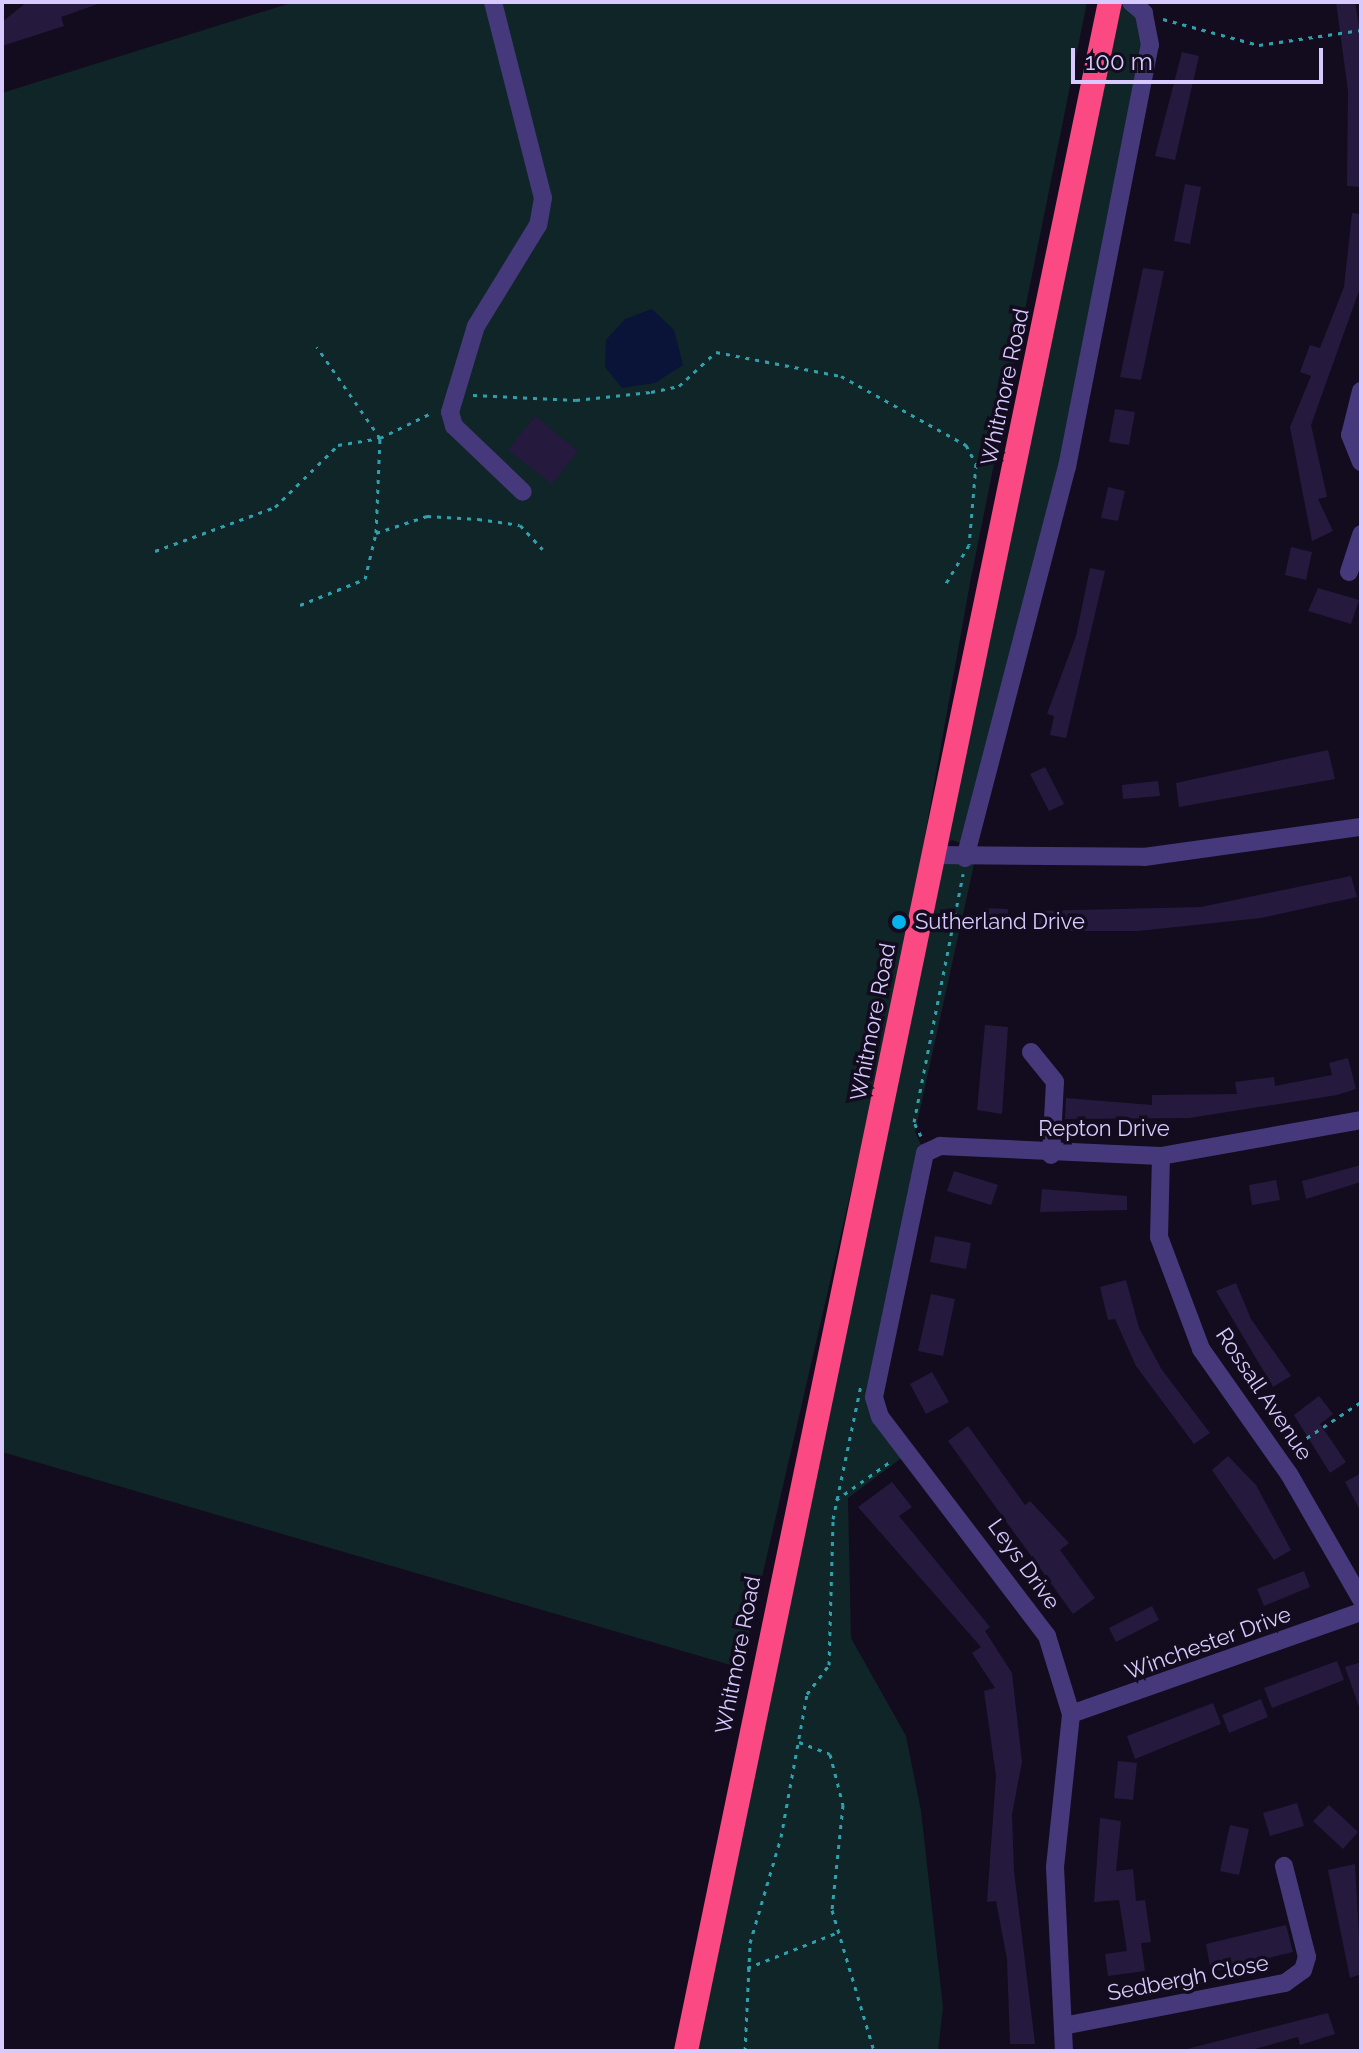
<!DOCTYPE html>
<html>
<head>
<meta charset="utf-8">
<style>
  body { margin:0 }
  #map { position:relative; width:1363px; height:2053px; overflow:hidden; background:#120c1e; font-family:Raleway,sans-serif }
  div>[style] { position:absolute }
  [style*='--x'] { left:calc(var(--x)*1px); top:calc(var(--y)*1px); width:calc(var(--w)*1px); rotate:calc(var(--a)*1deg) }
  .green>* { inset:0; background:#102527 }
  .water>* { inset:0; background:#0a1439 }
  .building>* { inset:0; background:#26193e }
  .path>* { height:3px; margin-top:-1.5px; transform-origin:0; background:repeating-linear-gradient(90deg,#30a1ac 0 4px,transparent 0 10px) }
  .minor>* { height:18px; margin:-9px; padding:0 9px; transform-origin:9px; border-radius:9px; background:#45397b }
  .highway>* { height:24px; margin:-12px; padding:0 12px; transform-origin:12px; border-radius:12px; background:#fa4983 }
  .dots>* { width:22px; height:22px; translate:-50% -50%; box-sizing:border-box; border:4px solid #120c1e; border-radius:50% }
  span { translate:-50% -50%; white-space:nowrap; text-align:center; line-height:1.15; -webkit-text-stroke:7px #120c1e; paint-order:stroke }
  .street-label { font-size:22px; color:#d8cafe }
  .poi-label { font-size:22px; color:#d8cafe }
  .left { translate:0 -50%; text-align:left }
  .frame { position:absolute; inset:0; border:4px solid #d8cafe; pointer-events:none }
  .scale { position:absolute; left:1071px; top:48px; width:252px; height:36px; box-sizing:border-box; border:4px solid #d8cafe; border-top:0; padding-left:10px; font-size:24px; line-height:28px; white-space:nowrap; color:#d8cafe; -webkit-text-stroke:6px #120c1e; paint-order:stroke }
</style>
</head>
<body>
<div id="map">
  <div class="green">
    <div style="clip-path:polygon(294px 2px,1087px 2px,970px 583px,898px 987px,741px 1668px,2px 1452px,2px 93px)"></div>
    <div style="clip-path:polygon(1109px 2px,1131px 2px,1150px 45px,1072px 439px,966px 845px,952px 840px,934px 854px,975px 860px,915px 1132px,925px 1153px,874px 1397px,907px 1454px,848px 1498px,851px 1638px,906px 1736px,921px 1811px,943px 2007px,938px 2051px,686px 2051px)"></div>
  </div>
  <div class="water">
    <div style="clip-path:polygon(652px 309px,674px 330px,683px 365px,655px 383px,622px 388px,605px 367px,606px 340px,625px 319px)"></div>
  </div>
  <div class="building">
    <div style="clip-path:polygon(27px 2px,98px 2px,98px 4px,61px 17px,64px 26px,2px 46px,2px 22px)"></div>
    <div style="clip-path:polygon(1336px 2px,1355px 2px,1361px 39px,1361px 187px,1347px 186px,1348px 91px)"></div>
    <div style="clip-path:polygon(1182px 52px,1199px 56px,1175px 160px,1155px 156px)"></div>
    <div style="clip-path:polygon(1185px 184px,1201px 187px,1190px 244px,1174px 241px)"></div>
    <div style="clip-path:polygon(1352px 213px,1361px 214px,1359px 291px,1311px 425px,1327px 497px,1318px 499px,1333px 531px,1312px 541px,1290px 427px,1311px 376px,1300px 372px,1310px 345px,1320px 348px,1344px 287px)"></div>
    <div style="clip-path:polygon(1143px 268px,1164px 271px,1141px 380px,1120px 377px)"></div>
    <div style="clip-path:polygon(1115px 409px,1135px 412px,1129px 445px,1109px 442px)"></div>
    <div style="clip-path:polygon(535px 416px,578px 451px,552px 484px,508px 450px)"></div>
    <div style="clip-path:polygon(1108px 487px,1125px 491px,1118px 521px,1101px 518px)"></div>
    <div style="clip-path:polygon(1291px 547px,1312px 552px,1306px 580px,1285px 575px)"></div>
    <div style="clip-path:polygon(1090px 568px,1105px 571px,1066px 738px,1050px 735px,1054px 716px,1047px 714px,1076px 636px)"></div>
    <div style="clip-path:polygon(1318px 588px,1359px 600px,1351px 624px,1308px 611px)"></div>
    <div style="clip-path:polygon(1328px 750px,1335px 779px,1179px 807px,1176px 783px)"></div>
    <div style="clip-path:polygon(1045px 767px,1064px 804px,1049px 811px,1030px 774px)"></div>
    <div style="clip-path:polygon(1158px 781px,1160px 796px,1123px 799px,1122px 785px)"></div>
    <div style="clip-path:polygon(1351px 876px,1357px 897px,1261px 918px,1138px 931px,1034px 931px,1034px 911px,1201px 907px)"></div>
    <div style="clip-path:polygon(985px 908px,1008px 909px,1007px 931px,984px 930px)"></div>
    <div style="clip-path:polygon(985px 1025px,1008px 1027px,1002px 1114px,977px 1110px)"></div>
    <div style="clip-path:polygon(1348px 1058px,1356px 1089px,1337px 1095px,1189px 1118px,1065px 1119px,1066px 1098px,1152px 1105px,1152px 1095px,1237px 1094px,1235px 1082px,1274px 1077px,1275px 1086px,1332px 1075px,1329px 1063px)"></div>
    <div style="clip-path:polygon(1361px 1165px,1361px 1182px,1306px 1199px,1302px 1181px)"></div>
    <div style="clip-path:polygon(954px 1171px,998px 1185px,991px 1205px,947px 1191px)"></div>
    <div style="clip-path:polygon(1276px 1180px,1280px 1200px,1252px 1205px,1249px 1185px)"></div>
    <div style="clip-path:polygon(1042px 1189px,1127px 1196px,1127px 1210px,1040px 1212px)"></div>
    <div style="clip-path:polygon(935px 1236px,971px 1243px,966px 1269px,930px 1262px)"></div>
    <div style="clip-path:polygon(1126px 1280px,1139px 1328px,1162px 1370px,1210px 1433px,1194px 1444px,1136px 1366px,1115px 1319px,1108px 1320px,1100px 1287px)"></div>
    <div style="clip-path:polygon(1236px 1283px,1251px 1319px,1291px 1376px,1273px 1387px,1216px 1291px)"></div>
    <div style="clip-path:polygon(931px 1294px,955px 1299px,943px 1356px,918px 1351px)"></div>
    <div style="clip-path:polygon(932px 1372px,949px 1402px,926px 1414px,910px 1384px)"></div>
    <div style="clip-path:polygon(1319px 1396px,1333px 1414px,1320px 1424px,1346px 1462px,1330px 1473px,1294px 1415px)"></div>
    <div style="clip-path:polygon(968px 1426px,1025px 1505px,1030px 1501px,1069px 1543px,1060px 1550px,1095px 1598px,1073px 1614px,948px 1441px)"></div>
    <div style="clip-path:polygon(1228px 1456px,1256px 1485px,1291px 1550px,1274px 1560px,1212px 1470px)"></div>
    <div style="clip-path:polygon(1361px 1473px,1361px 1512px,1345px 1482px)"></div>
    <div style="clip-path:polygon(892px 1482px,912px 1507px,899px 1516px,990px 1627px,985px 1631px,1012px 1673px,1022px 1762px,1012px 1814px,1014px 1871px,1035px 2044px,1010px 2044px,1007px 1959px,996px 1901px,987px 1902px,996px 1776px,984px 1691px,995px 1688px,972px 1653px,981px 1647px,858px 1507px)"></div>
    <div style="clip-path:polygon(1304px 1571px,1310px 1587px,1264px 1606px,1257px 1589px)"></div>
    <div style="clip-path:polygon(1152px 1606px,1159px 1620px,1116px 1642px,1109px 1628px)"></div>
    <div style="clip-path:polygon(1337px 1661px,1344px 1680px,1272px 1708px,1264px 1688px)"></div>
    <div style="clip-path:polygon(1361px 1662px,1361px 1707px,1359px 1707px,1345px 1667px)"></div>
    <div style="clip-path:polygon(1261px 1699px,1268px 1717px,1229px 1733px,1222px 1715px)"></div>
    <div style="clip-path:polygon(1213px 1703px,1221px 1724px,1135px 1759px,1127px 1736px)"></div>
    <div style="clip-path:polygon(1118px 1761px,1137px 1763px,1133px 1800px,1114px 1798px)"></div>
    <div style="clip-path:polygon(1297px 1803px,1304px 1826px,1270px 1836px,1263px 1813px)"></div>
    <div style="clip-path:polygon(1329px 1805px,1358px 1832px,1343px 1849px,1313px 1821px)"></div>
    <div style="clip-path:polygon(1100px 1818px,1121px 1821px,1116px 1871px,1133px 1869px,1136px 1901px,1145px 1900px,1151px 1942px,1141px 1943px,1145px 1971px,1108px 1976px,1105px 1954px,1127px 1951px,1119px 1900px,1094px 1902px)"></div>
    <div style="clip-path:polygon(1230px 1825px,1249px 1829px,1239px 1875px,1220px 1871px)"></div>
    <div style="clip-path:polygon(1355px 1864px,1361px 1974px,1350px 1978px,1328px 1870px)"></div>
    <div style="clip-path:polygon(1286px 1925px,1293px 1952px,1211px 1972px,1206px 1944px)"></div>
    <div style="clip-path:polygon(1328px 2013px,1335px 2034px,1300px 2045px,1298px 2037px,1251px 2050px,1179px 2051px)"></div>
  </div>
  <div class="path">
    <div style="--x:1163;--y:19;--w:99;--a:15.2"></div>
    <div style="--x:1259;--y:45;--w:103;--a:-8.4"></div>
    <div style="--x:473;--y:395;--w:103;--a:2.8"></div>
    <div style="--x:576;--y:400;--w:75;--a:-6.1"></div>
    <div style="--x:651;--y:392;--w:29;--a:-12"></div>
    <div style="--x:679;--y:386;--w:50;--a:-42.6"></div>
    <div style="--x:716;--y:352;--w:127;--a:10.9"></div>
    <div style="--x:841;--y:376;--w:143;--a:28.9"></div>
    <div style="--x:966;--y:445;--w:21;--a:62"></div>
    <div style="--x:976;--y:464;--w:81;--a:94.9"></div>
    <div style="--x:969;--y:545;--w:47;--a:121"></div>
    <div style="--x:376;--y:533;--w:54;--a:-18.4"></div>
    <div style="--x:427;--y:516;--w:51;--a:3.4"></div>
    <div style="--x:478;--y:519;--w:42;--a:8.1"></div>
    <div style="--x:520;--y:525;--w:33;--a:47"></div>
    <div style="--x:155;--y:551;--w:128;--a:-20.1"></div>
    <div style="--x:275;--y:507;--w:88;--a:-44.5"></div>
    <div style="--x:338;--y:445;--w:43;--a:-9.5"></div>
    <div style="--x:380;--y:438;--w:59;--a:-26.1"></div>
    <div style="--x:300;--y:605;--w:70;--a:-21.8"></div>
    <div style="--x:365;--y:579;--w:47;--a:-76.6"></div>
    <div style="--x:376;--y:533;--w:95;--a:-87.6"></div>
    <div style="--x:380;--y:438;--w:111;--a:-124.7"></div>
    <div style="--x:921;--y:1136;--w:16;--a:-117"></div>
    <div style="--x:914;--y:1122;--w:253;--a:-78.8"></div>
    <div style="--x:1290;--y:1449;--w:85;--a:-33.5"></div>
    <div style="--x:836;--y:1500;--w:67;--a:-35.3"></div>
    <div style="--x:799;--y:1742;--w:33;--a:21"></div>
    <div style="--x:830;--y:1754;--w:53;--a:75.7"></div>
    <div style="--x:843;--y:1805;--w:106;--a:96"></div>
    <div style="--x:832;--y:1910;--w:147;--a:73.4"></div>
    <div style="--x:747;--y:1968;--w:96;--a:-21.5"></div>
    <div style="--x:745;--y:2051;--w:108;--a:-87.3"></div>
    <div style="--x:750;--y:1943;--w:110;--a:-73.7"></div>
    <div style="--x:781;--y:1837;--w:145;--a:-79.7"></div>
    <div style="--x:807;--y:1694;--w:36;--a:-53"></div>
    <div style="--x:829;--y:1665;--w:146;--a:-88.4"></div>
    <div style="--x:833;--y:1519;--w:137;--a:-78.2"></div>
  </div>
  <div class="minor">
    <div style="--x:493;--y:2;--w:202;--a:75.7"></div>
    <div style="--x:543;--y:198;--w:27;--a:100"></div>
    <div style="--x:538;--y:225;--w:119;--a:121.5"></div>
    <div style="--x:476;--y:326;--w:90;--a:106.8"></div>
    <div style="--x:450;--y:412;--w:15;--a:74"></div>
    <div style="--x:454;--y:426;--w:95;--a:43.7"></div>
    <div style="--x:1361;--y:391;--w:45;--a:104"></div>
    <div style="--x:1350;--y:435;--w:29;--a:68"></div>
    <div style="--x:1349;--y:572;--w:40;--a:-72"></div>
    <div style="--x:933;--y:855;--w:211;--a:0.5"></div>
    <div style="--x:1144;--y:857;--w:219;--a:-7.9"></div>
    <div style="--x:965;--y:858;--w:404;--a:-75.4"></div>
    <div style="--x:1067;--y:467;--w:430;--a:-78.9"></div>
    <div style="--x:1150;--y:45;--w:33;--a:-101"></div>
    <div style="--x:1144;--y:13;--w:17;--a:-140"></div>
    <div style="--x:1031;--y:1052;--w:38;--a:51"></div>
    <div style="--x:1055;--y:1082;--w:73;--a:93.1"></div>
    <div style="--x:1161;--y:1156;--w:81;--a:91.4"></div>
    <div style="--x:1159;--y:1237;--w:120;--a:69.4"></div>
    <div style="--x:1201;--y:1349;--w:153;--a:54.9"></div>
    <div style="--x:1289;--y:1474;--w:144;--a:60.1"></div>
    <div style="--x:1071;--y:1714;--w:307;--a:-19.4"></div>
    <div style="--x:1068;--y:2025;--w:221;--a:-11"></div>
    <div style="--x:1285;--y:1983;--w:22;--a:-36"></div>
    <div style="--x:1303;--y:1970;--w:14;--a:-73"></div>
    <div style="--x:1307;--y:1957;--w:94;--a:-104.2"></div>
    <div style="--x:1064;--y:2051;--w:184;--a:-92.8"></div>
    <div style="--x:1055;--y:1867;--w:154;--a:-84"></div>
    <div style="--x:1071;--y:1714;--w:82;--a:-107.1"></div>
    <div style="--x:1047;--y:1636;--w:275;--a:-127.3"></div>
    <div style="--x:880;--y:1417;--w:21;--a:-107"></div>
    <div style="--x:874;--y:1397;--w:249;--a:-78.2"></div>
    <div style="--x:925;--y:1153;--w:17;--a:-25"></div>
    <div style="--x:940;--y:1146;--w:221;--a:2.6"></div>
    <div style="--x:1161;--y:1156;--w:203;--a:-10.2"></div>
  </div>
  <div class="highway">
    <div style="--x:686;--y:2051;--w:2092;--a:-78.31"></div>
  </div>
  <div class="dots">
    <div style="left:899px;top:922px;background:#07b3ed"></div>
  </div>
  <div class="street-label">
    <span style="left:1005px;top:387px;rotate:-78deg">Whitmore Road</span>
    <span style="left:873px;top:1022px;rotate:-79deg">Whitmore Road</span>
    <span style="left:1104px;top:1129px">Repton Drive</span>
    <span style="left:1264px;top:1394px;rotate:56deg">Rossall Avenue</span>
    <span style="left:1024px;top:1564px;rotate:54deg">Leys Drive</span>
    <span style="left:1208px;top:1643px;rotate:-20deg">Winchester Drive</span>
    <span style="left:738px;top:1655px;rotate:-79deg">Whitmore Road</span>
    <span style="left:1188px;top:1978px;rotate:-11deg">Sedbergh Close</span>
  </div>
  <div class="poi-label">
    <span class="left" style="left:915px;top:922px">Sutherland Drive</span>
  </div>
  <div class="frame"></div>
  <div class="scale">100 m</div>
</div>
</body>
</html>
